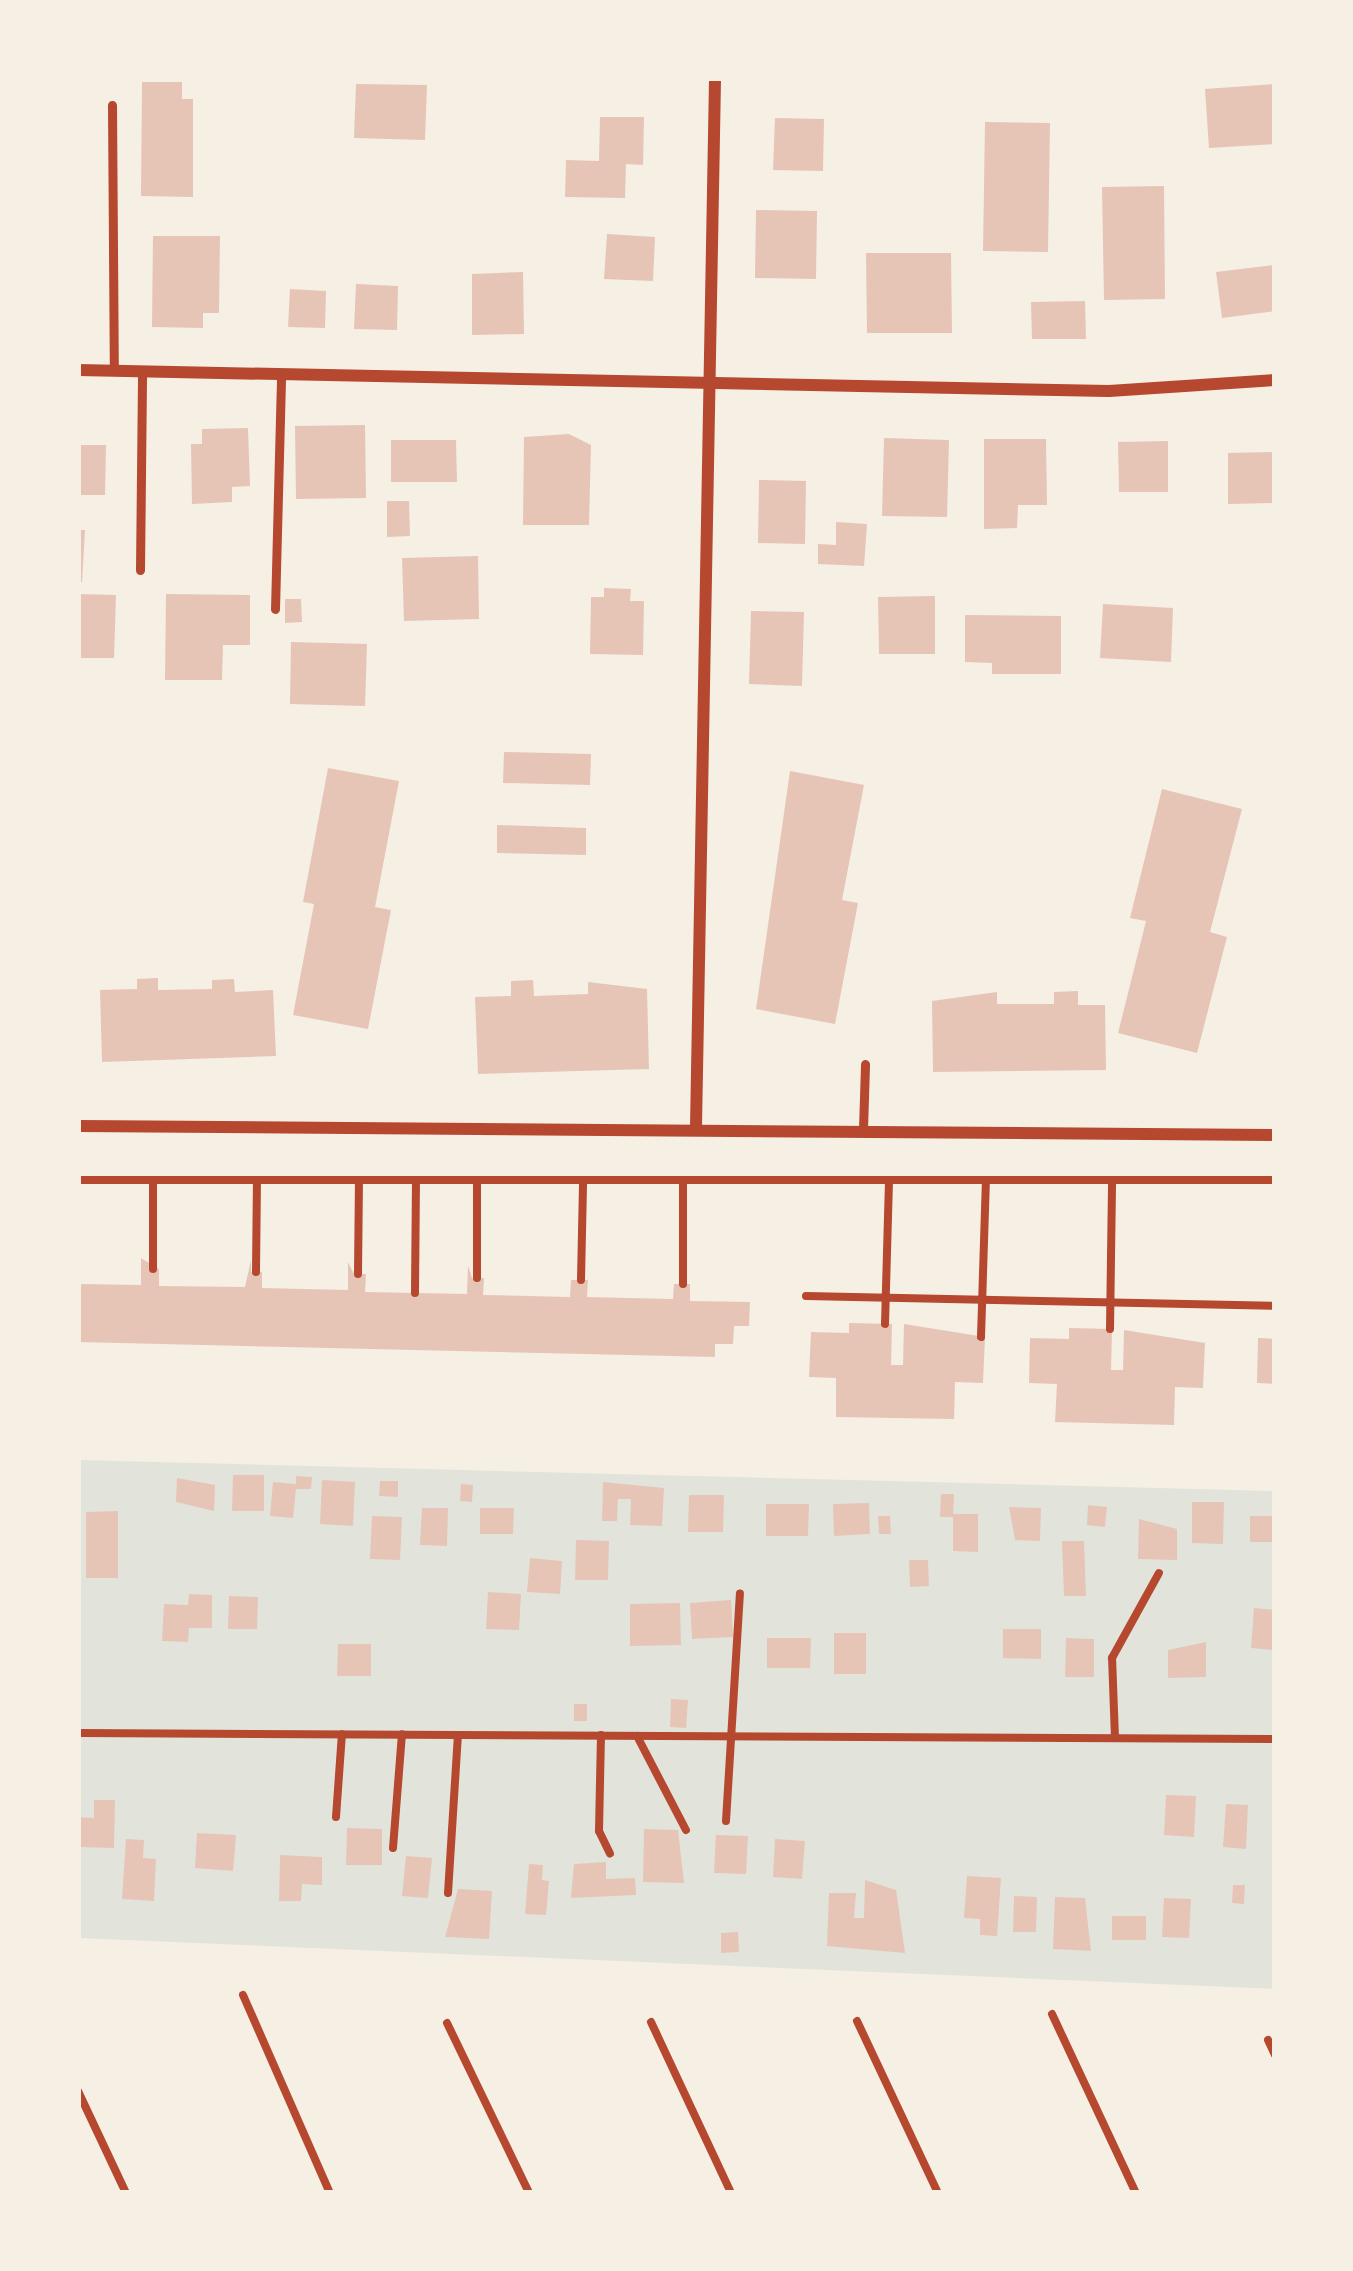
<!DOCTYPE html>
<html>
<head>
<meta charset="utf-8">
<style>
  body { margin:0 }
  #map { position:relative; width:1353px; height:2271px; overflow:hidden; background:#f6efe4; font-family:"Space Grotesk",sans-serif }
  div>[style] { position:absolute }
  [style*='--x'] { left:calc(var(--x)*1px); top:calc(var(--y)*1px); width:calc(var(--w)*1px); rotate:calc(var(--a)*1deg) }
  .green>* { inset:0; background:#e2e4dc }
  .building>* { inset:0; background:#e6c5b7 }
  .path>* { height:8px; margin:-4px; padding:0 4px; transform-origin:4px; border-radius:4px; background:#b5482f }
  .service>* { height:9px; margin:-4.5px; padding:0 4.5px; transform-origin:4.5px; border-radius:4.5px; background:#b5482f }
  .minor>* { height:12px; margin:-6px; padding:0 6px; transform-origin:6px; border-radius:6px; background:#b5482f }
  span { translate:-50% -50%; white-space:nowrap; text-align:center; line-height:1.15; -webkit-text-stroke:9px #f6efe4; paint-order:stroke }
  .frame { position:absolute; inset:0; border:81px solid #f6efe4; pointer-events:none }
</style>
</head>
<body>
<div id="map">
  <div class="green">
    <div style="clip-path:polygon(78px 1460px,1275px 1491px,1275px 1989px,78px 1938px)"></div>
  </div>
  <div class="building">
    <div style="clip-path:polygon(142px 82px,182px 82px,182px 99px,193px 99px,193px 197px,141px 196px)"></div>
    <div style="clip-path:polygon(356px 84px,427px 85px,425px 140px,354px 138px)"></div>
    <div style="clip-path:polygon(1274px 84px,1275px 144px,1209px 148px,1205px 89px)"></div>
    <div style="clip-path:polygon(600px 117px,644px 117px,643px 165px,626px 164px,625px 198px,565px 197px,566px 160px,599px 161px)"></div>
    <div style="clip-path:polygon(775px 118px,824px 119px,823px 171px,773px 170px)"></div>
    <div style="clip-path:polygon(985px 122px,1050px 123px,1048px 252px,983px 251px)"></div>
    <div style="clip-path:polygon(1164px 186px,1165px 299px,1104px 300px,1102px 187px)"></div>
    <div style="clip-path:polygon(756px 210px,817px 211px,816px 279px,755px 278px)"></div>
    <div style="clip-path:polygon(607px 234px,655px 237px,653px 281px,604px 279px)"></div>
    <div style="clip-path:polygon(153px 236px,220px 236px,219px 313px,203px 313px,203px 328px,152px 327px)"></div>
    <div style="clip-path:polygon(866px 253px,951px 253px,952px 333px,867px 333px)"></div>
    <div style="clip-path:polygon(1275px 265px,1275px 311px,1222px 318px,1216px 272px)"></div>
    <div style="clip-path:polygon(523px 272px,524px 334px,472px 335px,472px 274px)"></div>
    <div style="clip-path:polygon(356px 284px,398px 286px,397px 330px,354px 329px)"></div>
    <div style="clip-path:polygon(290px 289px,326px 291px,325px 328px,288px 327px)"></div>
    <div style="clip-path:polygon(1085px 301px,1086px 339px,1032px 339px,1031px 302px)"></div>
    <div style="clip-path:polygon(365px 425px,366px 498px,296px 499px,295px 426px)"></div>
    <div style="clip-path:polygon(248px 428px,250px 486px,232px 487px,232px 502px,192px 504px,191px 444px,202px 444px,202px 429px)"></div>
    <div style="clip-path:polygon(569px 434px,591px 445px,589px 525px,523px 525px,524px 437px)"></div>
    <div style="clip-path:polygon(884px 438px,949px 440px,947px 517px,882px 516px)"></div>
    <div style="clip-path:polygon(984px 439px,1046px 439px,1047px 505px,1018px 505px,1017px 528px,984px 529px)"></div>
    <div style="clip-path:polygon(391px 440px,456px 440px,457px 482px,391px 482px)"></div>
    <div style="clip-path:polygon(1168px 441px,1168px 492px,1119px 492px,1118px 442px)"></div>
    <div style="clip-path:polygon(78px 445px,106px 445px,105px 495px,78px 495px)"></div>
    <div style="clip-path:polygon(1275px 452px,1275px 503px,1228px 504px,1228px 453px)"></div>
    <div style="clip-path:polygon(759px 480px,806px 481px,805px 544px,758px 543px)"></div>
    <div style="clip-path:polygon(387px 501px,409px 501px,410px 536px,387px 537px)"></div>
    <div style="clip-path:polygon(836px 522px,867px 524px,864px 566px,818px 564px,818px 544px,836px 545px)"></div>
    <div style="clip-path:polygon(78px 530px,85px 530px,82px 582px,78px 582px)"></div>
    <div style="clip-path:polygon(478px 556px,479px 619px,404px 621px,402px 558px)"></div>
    <div style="clip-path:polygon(604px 588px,631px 589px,630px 601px,644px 601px,643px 655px,590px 654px,591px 597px,604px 597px)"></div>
    <div style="clip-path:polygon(78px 594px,116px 595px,114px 658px,78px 658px)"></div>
    <div style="clip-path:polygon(166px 594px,250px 595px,250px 645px,223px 645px,222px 680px,165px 680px)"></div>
    <div style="clip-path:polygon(935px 596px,935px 654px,879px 654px,878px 597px)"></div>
    <div style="clip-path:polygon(285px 599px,301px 599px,302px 622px,285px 623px)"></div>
    <div style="clip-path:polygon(1103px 604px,1173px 608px,1171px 662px,1100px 658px)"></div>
    <div style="clip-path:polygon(751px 611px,804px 612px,802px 686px,749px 684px)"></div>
    <div style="clip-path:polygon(965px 615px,1061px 616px,1061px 674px,992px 674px,992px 663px,965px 662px)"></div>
    <div style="clip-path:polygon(291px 642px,367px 644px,365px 706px,290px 704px)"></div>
    <div style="clip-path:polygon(504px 752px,591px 754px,590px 785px,503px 783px)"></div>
    <div style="clip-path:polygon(328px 768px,399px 781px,375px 907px,391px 910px,368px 1029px,293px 1015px,314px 904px,303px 902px)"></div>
    <div style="clip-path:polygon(790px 771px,864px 785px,842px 900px,858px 903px,835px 1024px,756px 1009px)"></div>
    <div style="clip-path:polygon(1162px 789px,1242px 809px,1210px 932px,1227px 937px,1197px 1053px,1118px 1033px,1146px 921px,1130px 918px)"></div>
    <div style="clip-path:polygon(497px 825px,586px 828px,586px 855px,497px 853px)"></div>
    <div style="clip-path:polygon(158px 978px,158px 990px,212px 989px,212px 980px,234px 979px,235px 992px,273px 990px,276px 1056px,102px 1062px,100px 990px,137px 989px,137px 979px)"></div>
    <div style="clip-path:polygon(533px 980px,534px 996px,588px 994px,588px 982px,647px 989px,649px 1069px,478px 1074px,475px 997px,511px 996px,511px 981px)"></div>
    <div style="clip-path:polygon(1078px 991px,1078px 1005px,1105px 1005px,1106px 1070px,933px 1072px,932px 1001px,997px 992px,997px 1004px,1054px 1004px,1054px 992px)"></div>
    <div style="clip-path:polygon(141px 1258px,159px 1269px,159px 1286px,245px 1287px,251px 1260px,251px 1272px,262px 1272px,262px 1288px,348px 1290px,348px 1262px,354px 1274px,366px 1274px,365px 1292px,467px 1294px,468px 1266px,472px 1278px,484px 1278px,483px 1295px,570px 1297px,571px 1280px,588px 1280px,587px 1297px,673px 1299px,674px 1284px,690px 1284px,690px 1301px,750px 1302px,749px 1326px,734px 1326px,733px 1344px,715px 1344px,715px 1357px,78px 1342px,78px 1284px,141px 1285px)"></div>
    <div style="clip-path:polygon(849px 1323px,892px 1324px,891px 1365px,903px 1365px,904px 1324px,985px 1337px,983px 1383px,955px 1382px,954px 1419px,836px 1417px,836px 1378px,809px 1377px,811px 1332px,849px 1333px)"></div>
    <div style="clip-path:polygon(1069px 1328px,1112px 1329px,1111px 1370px,1123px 1370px,1124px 1330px,1205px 1343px,1203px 1388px,1175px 1387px,1174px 1425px,1055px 1422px,1057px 1384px,1029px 1383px,1030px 1338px,1069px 1339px)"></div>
    <div style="clip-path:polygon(1258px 1338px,1275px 1339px,1275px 1384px,1257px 1383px)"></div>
    <div style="clip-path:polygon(233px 1475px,264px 1475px,264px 1511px,232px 1511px)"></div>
    <div style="clip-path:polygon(296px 1476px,312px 1477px,311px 1489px,296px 1489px,293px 1518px,270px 1516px,273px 1482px,296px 1484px)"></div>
    <div style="clip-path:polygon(177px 1478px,215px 1485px,214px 1511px,176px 1502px)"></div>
    <div style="clip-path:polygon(322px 1480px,355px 1482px,353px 1526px,320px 1524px)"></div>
    <div style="clip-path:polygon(380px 1481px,398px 1481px,398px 1497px,379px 1496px)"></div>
    <div style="clip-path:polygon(603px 1482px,664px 1488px,662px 1526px,630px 1525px,631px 1499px,618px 1499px,617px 1521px,602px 1521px)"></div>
    <div style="clip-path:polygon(461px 1484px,473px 1485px,472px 1502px,460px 1501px)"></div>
    <div style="clip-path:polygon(941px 1494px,954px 1494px,953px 1517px,940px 1517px)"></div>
    <div style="clip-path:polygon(689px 1495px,724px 1495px,723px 1532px,688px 1532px)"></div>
    <div style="clip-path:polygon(1192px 1502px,1224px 1502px,1223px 1544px,1192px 1543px)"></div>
    <div style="clip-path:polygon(869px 1503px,870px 1534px,834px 1536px,833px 1504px)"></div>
    <div style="clip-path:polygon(766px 1504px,809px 1504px,808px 1536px,766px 1536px)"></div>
    <div style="clip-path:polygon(1088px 1505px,1107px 1507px,1105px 1527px,1087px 1525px)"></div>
    <div style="clip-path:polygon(1009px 1507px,1041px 1508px,1040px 1541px,1015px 1540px)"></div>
    <div style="clip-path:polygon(422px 1508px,448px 1508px,447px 1546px,420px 1545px)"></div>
    <div style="clip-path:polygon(480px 1508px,514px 1508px,513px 1534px,480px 1534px)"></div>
    <div style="clip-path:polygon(118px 1511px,118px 1578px,86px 1578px,86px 1512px)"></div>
    <div style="clip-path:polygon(953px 1514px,978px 1514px,978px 1552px,953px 1551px)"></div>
    <div style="clip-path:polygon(372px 1516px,402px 1517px,400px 1560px,370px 1559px)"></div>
    <div style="clip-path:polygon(878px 1516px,890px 1516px,891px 1534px,879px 1534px)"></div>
    <div style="clip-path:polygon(1250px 1516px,1275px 1516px,1275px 1542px,1250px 1542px)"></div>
    <div style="clip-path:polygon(1139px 1519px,1177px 1529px,1177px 1560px,1138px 1559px)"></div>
    <div style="clip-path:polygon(576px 1540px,609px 1541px,608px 1580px,575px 1580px)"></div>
    <div style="clip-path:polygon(1062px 1541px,1084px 1541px,1086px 1596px,1064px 1596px)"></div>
    <div style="clip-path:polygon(530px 1558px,562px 1561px,560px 1594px,527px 1592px)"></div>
    <div style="clip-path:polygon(909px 1560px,928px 1560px,929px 1586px,910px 1587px)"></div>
    <div style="clip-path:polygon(488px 1592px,521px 1594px,519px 1630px,486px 1629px)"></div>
    <div style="clip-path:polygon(189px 1594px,212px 1595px,212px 1628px,189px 1628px,188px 1642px,162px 1641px,164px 1604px,188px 1605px)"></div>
    <div style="clip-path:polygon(229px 1596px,258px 1597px,257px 1629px,228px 1629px)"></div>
    <div style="clip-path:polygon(731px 1600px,733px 1637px,692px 1639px,690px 1603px)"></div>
    <div style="clip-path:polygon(680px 1603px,681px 1645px,630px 1646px,630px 1604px)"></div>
    <div style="clip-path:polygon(1254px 1608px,1275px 1610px,1275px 1650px,1251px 1648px)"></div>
    <div style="clip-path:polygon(1003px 1629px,1041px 1629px,1041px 1659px,1003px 1658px)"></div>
    <div style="clip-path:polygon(834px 1633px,866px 1633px,866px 1674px,834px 1674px)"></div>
    <div style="clip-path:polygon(767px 1638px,811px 1638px,810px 1668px,767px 1668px)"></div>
    <div style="clip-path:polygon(1066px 1638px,1094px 1639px,1094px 1677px,1065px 1677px)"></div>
    <div style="clip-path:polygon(1206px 1642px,1206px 1677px,1168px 1678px,1168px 1650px)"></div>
    <div style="clip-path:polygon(338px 1644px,371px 1644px,371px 1676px,337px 1676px)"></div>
    <div style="clip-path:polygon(671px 1699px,688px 1700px,686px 1728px,670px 1727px)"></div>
    <div style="clip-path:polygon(574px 1704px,587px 1704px,587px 1721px,574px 1721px)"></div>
    <div style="clip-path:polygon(1166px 1795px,1196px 1796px,1194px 1837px,1164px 1835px)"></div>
    <div style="clip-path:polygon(94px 1800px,115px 1800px,114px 1848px,78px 1847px,78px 1817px,94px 1818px)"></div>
    <div style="clip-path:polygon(1226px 1804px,1248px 1805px,1246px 1849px,1223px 1847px)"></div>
    <div style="clip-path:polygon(347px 1828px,382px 1829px,382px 1865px,346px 1865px)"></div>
    <div style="clip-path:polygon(644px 1829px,678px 1830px,684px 1883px,643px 1882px)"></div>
    <div style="clip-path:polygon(197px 1833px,236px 1835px,233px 1871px,195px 1868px)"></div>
    <div style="clip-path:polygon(716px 1835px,748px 1836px,746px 1874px,714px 1873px)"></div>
    <div style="clip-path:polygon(126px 1839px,144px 1840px,143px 1858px,156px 1859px,154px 1901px,122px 1899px)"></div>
    <div style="clip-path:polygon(775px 1839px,805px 1841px,802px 1879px,773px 1877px)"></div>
    <div style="clip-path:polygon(280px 1855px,322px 1857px,322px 1885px,302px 1884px,301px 1901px,279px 1901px)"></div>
    <div style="clip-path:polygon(406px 1856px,432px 1858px,428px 1898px,402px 1896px)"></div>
    <div style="clip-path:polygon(606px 1862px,606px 1879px,635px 1878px,636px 1895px,571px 1898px,574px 1864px)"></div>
    <div style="clip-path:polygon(529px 1864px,543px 1865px,542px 1880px,549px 1881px,546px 1915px,525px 1914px)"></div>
    <div style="clip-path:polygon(967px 1876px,1001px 1878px,997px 1936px,980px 1935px,980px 1919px,964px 1918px)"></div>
    <div style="clip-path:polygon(865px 1880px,896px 1890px,905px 1953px,827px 1946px,829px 1893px,856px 1893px,854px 1918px,864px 1918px)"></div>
    <div style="clip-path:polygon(1233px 1885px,1245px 1885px,1244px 1904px,1232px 1903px)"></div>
    <div style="clip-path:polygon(458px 1889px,492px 1891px,489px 1939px,445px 1937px)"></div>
    <div style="clip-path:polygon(1014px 1896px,1037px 1897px,1036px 1932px,1013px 1932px)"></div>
    <div style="clip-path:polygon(1055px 1897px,1085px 1898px,1091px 1951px,1053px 1949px)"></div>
    <div style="clip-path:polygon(1164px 1898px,1191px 1899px,1189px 1938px,1162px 1937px)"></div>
    <div style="clip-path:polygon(1112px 1916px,1146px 1916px,1146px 1940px,1112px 1940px)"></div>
    <div style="clip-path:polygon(738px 1932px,739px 1952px,721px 1953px,721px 1933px)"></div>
  </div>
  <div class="path">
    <div style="--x:78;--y:1180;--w:1197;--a:0"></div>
    <div style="--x:153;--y:1181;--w:88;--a:90"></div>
    <div style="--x:683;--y:1182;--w:102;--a:90"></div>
    <div style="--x:256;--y:1272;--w:90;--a:-89.4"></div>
    <div style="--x:358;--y:1274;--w:92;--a:-89.4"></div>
    <div style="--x:477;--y:1278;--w:96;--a:-90"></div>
    <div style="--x:581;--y:1280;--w:98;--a:-88.8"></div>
    <div style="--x:415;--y:1293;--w:111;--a:-89.5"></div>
    <div style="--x:806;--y:1296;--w:469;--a:1.2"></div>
    <div style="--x:885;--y:1324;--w:143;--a:-88.4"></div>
    <div style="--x:1110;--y:1329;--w:148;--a:-89.2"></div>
    <div style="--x:981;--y:1337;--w:156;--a:-88.2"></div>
    <div style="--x:78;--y:1733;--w:1197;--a:0.29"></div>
    <div style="--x:601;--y:1735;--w:96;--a:91.2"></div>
    <div style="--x:599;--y:1831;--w:25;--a:64"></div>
    <div style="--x:637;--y:1736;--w:106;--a:62.5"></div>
    <div style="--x:1115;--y:1738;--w:80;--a:-92.1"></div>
    <div style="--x:1112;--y:1658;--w:97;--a:-61.1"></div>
    <div style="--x:336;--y:1817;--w:83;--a:-85.9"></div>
    <div style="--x:726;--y:1821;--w:228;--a:-86.5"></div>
    <div style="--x:393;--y:1848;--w:114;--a:-85.5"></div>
    <div style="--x:448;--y:1893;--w:158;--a:-86.4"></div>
    <div style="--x:243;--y:1995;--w:216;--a:66.3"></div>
    <div style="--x:1052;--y:2014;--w:198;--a:64.9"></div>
    <div style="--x:857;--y:2021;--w:190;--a:64.8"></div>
    <div style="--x:651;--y:2022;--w:189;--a:64.9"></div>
    <div style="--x:447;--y:2023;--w:189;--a:64.2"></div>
    <div style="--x:1268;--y:2040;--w:17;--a:65"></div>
    <div style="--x:78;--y:2091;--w:113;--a:64.8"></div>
  </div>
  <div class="service">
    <div style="--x:112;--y:105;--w:266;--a:89.6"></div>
    <div style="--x:140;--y:570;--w:199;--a:-89.4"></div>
    <div style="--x:275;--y:609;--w:235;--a:-88.5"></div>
    <div style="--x:863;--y:1129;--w:65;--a:-88.2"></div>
  </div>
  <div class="minor">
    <div style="--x:78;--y:370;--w:1031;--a:1.17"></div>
    <div style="--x:1109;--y:391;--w:166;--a:-3.8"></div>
    <div style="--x:78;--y:1126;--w:1197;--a:0.43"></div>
    <div style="--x:696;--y:1127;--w:1049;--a:-88.96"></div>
  </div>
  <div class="frame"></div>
</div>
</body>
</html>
